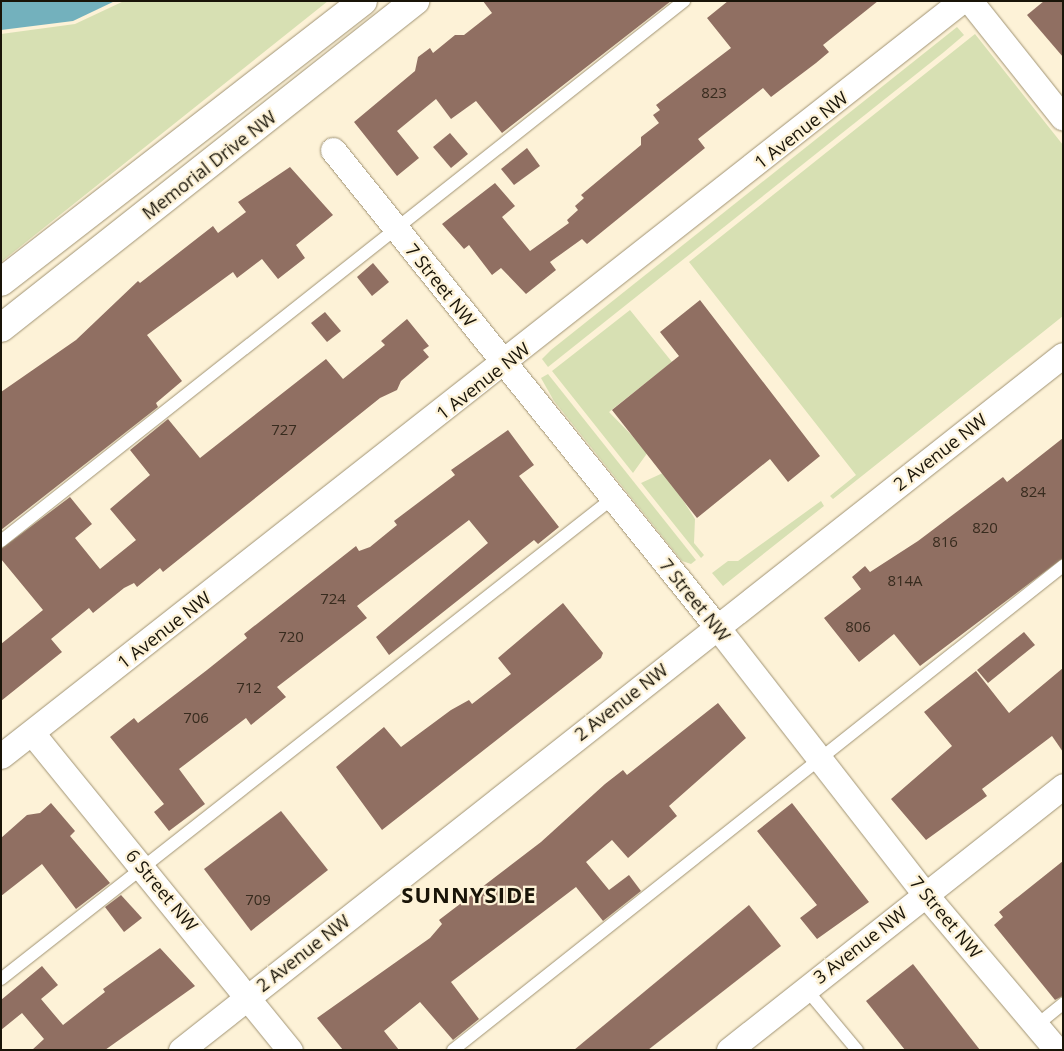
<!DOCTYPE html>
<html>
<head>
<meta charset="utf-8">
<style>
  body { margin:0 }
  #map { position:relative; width:1064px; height:1051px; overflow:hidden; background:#fdf2d7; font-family:"Open Sans",sans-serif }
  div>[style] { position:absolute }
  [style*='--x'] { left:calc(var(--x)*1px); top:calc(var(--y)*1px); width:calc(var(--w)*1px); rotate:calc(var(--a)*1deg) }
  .green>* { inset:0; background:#d7e0b3 }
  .water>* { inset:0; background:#73b1bd }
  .building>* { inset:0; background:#906f62 }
  .roads { filter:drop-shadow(0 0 1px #a09374) drop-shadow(0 0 1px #a09374) }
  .service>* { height:12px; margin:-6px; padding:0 6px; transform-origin:6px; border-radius:6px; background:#fff }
  .minor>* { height:25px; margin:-12.5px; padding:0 12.5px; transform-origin:12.5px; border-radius:12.5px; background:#fff }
  .secondary>* { height:28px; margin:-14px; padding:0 14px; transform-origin:14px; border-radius:14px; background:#fff }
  span { translate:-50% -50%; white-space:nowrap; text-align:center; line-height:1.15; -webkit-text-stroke:4.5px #fdf2d7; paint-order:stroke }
  .number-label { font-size:15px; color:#372b1e }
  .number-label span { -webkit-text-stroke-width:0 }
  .street-label { font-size:18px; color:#191408 }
  .district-label { font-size:22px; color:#191408; font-weight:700; letter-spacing:1px }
  .frame { position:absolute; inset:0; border:2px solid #191408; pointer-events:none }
</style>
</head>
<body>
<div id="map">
  <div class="green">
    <div style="clip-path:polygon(124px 1px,328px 1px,1px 262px,1px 34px,75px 24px)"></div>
    <div style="clip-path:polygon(957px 27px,964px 35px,944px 52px,548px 367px,542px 359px,551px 350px)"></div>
    <div style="clip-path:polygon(975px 34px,1063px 145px,1063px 316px,833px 499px,830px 496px,856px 475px,689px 262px)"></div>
    <div style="clip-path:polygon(630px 310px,672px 362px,609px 412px,648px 452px,633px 473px,552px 371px)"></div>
    <div style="clip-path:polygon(548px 374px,696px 560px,691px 564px,682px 561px,554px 401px,541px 378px)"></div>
    <div style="clip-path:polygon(665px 472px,695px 519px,694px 543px,704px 555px,701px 558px,641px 483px)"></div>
    <div style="clip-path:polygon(821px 501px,824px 506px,723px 586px,712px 573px,728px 561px,738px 561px)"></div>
  </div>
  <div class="water">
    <div style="clip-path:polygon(1px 1px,115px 1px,73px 21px,1px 30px)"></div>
  </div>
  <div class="building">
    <div style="clip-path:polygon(483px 1px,671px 1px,502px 133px,476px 101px,451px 119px,436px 99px,397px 131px,419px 158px,397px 176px,354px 122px,415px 71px,418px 57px,430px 48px,433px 53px,455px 35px,464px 35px,492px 13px)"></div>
    <div style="clip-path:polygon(728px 1px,878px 1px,823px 45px,829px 52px,816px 63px,771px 97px,763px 88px,698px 139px,705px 148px,587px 244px,582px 239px,550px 262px,556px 270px,526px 294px,501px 268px,492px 275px,469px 245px,464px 249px,442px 224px,495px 183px,515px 206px,502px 217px,530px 251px,569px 223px,567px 220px,578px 210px,575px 206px,584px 198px,581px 195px,641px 145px,641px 137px,659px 123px,653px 115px,660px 110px,656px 105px,731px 48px,707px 18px)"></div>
    <div style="clip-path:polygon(1044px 1px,1063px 1px,1063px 57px,1027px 15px)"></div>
    <div style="clip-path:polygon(450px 133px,468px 154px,451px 168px,433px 147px)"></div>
    <div style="clip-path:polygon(527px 148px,540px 166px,514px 185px,501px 169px)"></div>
    <div style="clip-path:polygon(290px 167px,333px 215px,296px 245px,305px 258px,278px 279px,262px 259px,237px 278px,233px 272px,147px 335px,182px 381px,156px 403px,158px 407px,1px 530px,1px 392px,76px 340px,138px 281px,140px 283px,213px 226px,218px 233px,246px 212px,238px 202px)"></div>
    <div style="clip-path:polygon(373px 263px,389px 282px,372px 296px,357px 277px)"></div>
    <div style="clip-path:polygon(700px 300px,820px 456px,788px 482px,770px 459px,697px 518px,612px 410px,679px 356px,660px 332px)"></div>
    <div style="clip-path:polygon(325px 312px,341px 331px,327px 342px,311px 323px)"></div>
    <div style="clip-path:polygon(407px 319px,429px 346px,423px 350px,429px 357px,401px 381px,397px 390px,380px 398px,163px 572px,160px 568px,137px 587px,134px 583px,124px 588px,93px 613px,89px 608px,51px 639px,62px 652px,1px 701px,1px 644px,43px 610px,1px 559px,1px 549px,70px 497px,92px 524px,75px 538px,100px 569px,136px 540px,110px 509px,150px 475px,130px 450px,168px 419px,200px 458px,326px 359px,343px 379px,385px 345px,381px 341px)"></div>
    <div style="clip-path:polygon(508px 430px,534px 465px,519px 476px,559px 527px,538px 544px,534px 540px,389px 655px,376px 637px,488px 543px,469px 520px,357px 606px,367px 618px,277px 687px,286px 697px,251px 725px,246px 718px,179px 769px,205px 804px,169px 831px,154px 812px,164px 804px,110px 737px,134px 718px,138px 723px,207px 670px,247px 638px,244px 634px,356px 546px,359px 551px,370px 547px,397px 525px,394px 521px,455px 475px,451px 470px)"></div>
    <div style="clip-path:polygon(1063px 438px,1063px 558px,920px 666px,894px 634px,859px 662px,824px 618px,861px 589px,852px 577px,865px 566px,870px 572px,918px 541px,1003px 477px,1007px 482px)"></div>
    <div style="clip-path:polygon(563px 603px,603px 653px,601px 658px,382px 830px,336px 767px,384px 727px,401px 747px,451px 710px,469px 700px,472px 704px,511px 674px,498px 658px)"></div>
    <div style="clip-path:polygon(1024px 632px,1035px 645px,988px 683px,977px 670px)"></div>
    <div style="clip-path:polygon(1063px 668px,1063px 752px,1052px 736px,982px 789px,987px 796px,926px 840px,891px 799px,952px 746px,924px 712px,976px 671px,1009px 713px)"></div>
    <div style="clip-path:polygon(718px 703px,746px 738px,669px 806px,677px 816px,628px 858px,612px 840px,586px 862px,609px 890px,629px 875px,641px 891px,603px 921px,576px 887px,451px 982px,479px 1019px,453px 1040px,420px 1002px,384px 1031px,399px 1050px,343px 1050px,317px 1018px,430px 938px,442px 924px,439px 920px,541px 842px,605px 784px,623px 770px,627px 775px)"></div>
    <div style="clip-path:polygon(51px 803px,75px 831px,70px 836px,110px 883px,76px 909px,42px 864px,1px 896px,1px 838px,27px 815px,40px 813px)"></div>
    <div style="clip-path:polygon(792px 803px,869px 902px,817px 939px,800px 918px,817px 905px,757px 831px)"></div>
    <div style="clip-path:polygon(281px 811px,328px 870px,251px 931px,204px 869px)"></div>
    <div style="clip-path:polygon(1063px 861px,1063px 996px,1055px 1000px,994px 925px,1003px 917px,999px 912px)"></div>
    <div style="clip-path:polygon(121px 895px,142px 918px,124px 932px,105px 907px)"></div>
    <div style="clip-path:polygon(749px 905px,781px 946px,648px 1050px,574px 1050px)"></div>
    <div style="clip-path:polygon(160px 948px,195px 986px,105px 1050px,32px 1050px,44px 1039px,22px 1013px,1px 1030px,1px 1000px,42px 966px,58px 985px,41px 999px,63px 1025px,105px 992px,103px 989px)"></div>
    <div style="clip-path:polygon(913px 964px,980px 1050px,905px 1050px,866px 1001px)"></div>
  </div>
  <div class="roads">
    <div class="service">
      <div style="--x:1;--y:541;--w:871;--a:-38.33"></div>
      <div style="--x:1;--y:979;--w:778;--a:-38.17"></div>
      <div style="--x:806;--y:989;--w:80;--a:50.1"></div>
      <div style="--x:1038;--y:1024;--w:32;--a:-39"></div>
      <div style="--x:453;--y:1050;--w:779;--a:-38.43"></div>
    </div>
    <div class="minor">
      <div style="--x:970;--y:1;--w:149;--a:51.5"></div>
      <div style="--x:333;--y:150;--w:612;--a:51.16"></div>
      <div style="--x:717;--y:627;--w:338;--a:52.1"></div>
      <div style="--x:925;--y:894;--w:204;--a:49.8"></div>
      <div style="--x:32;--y:733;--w:409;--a:50.9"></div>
      <div style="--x:1;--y:756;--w:1221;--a:-38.18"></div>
      <div style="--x:181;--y:1050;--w:1123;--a:-38.24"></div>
      <div style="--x:729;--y:1050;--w:426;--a:-38.3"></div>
    </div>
    <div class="secondary">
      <div style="--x:1;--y:282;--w:458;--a:-37.8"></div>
      <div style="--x:1;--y:328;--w:528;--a:-38.3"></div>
    </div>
  </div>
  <div class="number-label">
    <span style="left:714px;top:93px">823</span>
    <span style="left:284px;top:430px">727</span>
    <span style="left:1033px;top:492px">824</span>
    <span style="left:985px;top:528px">820</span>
    <span style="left:945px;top:542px">816</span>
    <span style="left:905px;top:581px">814A</span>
    <span style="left:333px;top:599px">724</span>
    <span style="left:858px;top:627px">806</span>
    <span style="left:291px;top:637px">720</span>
    <span style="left:249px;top:688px">712</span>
    <span style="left:196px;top:718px">706</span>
    <span style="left:258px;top:900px">709</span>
  </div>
  <div class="street-label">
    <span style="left:801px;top:130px;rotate:-38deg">1 Avenue NW</span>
    <span style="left:209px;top:165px;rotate:-38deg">Memorial Drive NW</span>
    <span style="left:441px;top:285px;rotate:51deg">7 Street NW</span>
    <span style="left:483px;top:381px;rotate:-38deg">1 Avenue NW</span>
    <span style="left:940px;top:452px;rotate:-38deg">2 Avenue NW</span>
    <span style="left:695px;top:600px;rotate:51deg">7 Street NW</span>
    <span style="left:164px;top:630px;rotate:-38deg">1 Avenue NW</span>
    <span style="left:621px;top:702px;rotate:-38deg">2 Avenue NW</span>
    <span style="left:162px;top:890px;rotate:50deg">6 Street NW</span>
    <span style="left:946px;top:917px;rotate:50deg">7 Street NW</span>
    <span style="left:860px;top:945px;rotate:-38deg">3 Avenue NW</span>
    <span style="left:303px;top:953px;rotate:-38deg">2 Avenue NW</span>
  </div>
  <div class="district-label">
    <span style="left:469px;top:895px">SUNNYSIDE</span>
  </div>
  <div class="frame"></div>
</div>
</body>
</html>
